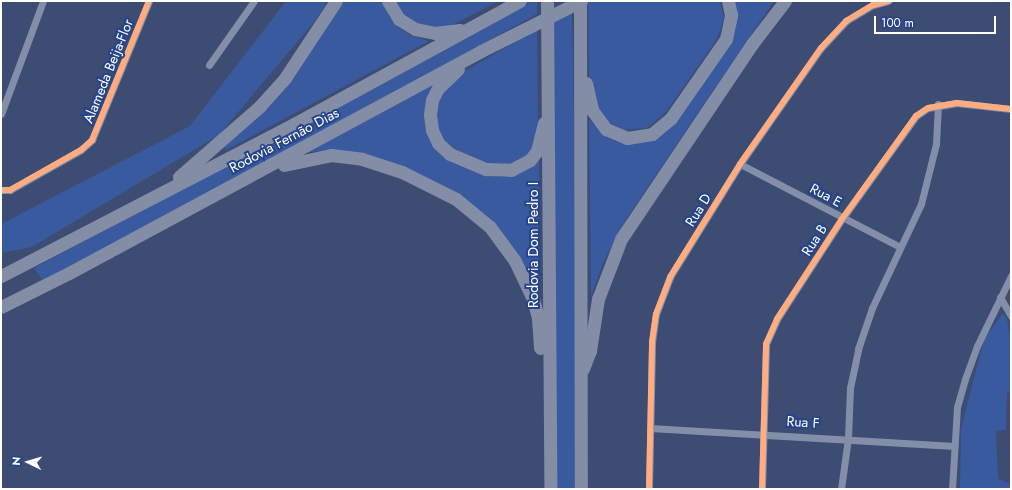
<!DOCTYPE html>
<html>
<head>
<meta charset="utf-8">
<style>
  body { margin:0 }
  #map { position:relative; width:1012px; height:490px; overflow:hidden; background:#3c4c72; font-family:Jost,sans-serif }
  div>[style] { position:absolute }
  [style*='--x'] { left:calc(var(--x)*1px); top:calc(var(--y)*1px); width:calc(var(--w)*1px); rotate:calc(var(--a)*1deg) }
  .green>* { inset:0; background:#395a9f }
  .street>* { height:7px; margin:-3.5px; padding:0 3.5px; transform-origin:3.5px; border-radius:3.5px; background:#838ea8 }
  .highway>* { height:13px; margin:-6.5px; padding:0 6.5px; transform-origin:6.5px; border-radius:6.5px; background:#838da5 }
  .cycleway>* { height:6px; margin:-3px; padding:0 3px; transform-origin:3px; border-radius:3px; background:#ffac80 }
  span { translate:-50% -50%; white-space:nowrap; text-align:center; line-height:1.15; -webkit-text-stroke:4px #254489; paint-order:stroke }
  .street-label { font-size:14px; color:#fff }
  .frame { position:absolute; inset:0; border:2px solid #fff; pointer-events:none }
  .north { position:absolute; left:8px; top:442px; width:40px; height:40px; -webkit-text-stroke:3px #254489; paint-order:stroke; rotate:275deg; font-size:11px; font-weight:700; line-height:16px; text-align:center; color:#fff }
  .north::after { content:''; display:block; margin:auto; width:14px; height:18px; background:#fff; clip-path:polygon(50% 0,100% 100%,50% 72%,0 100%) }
  .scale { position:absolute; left:874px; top:16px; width:122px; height:18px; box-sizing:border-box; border:2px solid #fff; border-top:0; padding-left:5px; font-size:12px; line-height:14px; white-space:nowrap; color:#fff; -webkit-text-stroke:3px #254489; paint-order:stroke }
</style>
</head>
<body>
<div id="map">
  <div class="green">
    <div style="clip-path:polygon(286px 1px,328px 1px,314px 22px,219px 135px,32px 247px,1px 253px,1px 224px,190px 126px)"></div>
    <div style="clip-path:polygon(342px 1px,383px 1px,390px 17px,399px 27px,410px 35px,429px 41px,226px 150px,224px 146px,262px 109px)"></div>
    <div style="clip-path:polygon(392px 1px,499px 1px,448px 27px,436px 28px,405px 19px)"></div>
    <div style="clip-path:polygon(530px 1px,537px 1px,537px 14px,382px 99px,43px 281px,34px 268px)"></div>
    <div style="clip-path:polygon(594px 1px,720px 1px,724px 18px,717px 39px,666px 112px,647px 128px,624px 130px,605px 121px,593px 99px,589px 75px,588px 3px)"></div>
    <div style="clip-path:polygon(732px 1px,774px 1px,624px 222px,604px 261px,591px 296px,589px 119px,600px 130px,653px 138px,666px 131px,730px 39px)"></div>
    <div style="clip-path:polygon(572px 10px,577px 289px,577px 489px,554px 489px,552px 19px)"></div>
    <div style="clip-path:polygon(537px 29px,538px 124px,533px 149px,519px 164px,495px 168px,455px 151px,439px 134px,434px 112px,441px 91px,463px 72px)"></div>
    <div style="clip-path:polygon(437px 82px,425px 105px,449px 160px,481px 174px,502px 177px,512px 175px,539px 157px,539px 307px,531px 283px,459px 197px,330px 151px,309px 152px)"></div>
    <div style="clip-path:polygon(1003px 313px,1007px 319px,1011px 341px,1011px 391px,1007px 393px,1006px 430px,996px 431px,998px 479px,1011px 484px,1011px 489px,960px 489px,961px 429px,984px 339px)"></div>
  </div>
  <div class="street">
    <div style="--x:209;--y:65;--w:78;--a:-54.9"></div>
    <div style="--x:1;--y:114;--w:121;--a:-69.6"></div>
    <div style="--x:740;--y:164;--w:180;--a:27.4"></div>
    <div style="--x:1;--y:190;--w:9;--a:0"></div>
    <div style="--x:10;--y:190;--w:81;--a:-29.4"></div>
    <div style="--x:81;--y:150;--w:15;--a:-42"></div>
    <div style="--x:92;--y:140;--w:150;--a:-67.7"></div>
    <div style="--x:1000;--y:297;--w:22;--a:60"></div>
    <div style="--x:650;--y:428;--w:305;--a:3.4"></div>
    <div style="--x:649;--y:489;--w:147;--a:-88.8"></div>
    <div style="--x:652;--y:342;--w:28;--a:-82"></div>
    <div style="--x:656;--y:314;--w:40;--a:-69"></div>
    <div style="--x:670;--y:277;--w:133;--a:-58.2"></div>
    <div style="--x:740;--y:164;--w:141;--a:-55.1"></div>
    <div style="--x:821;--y:48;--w:37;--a:-47"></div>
    <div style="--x:846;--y:21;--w:31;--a:-31"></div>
    <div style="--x:873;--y:5;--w:16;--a:-15"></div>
    <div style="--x:762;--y:489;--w:145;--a:-88.4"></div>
    <div style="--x:766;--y:344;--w:27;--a:-66"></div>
    <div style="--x:777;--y:319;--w:119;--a:-57"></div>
    <div style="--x:842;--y:219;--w:127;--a:-54.3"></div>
    <div style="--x:916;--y:116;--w:14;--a:-34"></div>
    <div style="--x:928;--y:108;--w:29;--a:-10"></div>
    <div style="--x:957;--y:103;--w:54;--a:6.3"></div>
    <div style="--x:841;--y:489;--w:51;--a:-82.2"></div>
    <div style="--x:848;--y:438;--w:50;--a:-87.7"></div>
    <div style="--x:850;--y:388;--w:40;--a:-78"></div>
    <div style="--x:858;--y:349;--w:43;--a:-71.1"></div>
    <div style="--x:872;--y:308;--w:115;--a:-64.8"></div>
    <div style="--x:921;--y:204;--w:62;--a:-76"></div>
    <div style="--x:936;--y:144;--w:40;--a:-87.1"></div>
    <div style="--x:952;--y:489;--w:82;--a:-86.5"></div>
    <div style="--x:957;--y:407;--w:29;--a:-74"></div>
    <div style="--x:965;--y:379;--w:35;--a:-70"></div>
    <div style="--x:977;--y:346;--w:78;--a:-64.1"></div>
  </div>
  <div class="highway">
    <div style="--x:388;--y:1;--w:21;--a:59"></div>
    <div style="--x:399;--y:19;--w:19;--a:32"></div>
    <div style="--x:415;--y:29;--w:20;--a:11"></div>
    <div style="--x:435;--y:33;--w:25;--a:-7"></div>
    <div style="--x:547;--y:1;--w:488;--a:89.6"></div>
    <div style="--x:580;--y:1;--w:488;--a:89.9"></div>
    <div style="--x:458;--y:69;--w:28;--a:136"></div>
    <div style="--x:438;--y:88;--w:13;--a:117"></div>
    <div style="--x:432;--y:100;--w:15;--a:98"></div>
    <div style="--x:430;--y:115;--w:15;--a:82"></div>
    <div style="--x:432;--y:130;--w:14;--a:65"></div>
    <div style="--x:438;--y:143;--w:16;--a:43"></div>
    <div style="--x:450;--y:154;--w:39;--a:23"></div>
    <div style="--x:486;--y:169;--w:25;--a:2"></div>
    <div style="--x:511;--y:170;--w:21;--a:-28"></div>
    <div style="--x:530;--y:160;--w:11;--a:-52"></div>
    <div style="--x:537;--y:151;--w:29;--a:-76"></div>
    <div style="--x:586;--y:83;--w:28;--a:77"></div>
    <div style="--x:592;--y:110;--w:24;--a:54"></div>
    <div style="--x:606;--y:129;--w:23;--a:23"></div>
    <div style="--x:627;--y:138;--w:25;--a:-9"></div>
    <div style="--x:652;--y:134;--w:25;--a:-40"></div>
    <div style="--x:671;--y:118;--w:96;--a:-55.2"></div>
    <div style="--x:726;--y:39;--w:25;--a:-78"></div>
    <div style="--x:731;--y:15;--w:14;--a:-102"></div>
    <div style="--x:284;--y:165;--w:48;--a:-12"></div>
    <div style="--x:331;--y:155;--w:31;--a:7"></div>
    <div style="--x:362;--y:159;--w:42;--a:18"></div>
    <div style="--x:402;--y:172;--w:60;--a:26.6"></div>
    <div style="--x:456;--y:199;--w:44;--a:39.5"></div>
    <div style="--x:490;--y:227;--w:42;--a:53.7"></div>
    <div style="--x:515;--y:261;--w:42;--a:64.7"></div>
    <div style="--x:533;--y:299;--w:20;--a:75"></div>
    <div style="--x:538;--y:318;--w:30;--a:86"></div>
    <div style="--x:179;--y:177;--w:108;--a:-41.2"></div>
    <div style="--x:260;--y:106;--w:38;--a:-48"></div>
    <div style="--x:285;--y:78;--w:92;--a:-56.5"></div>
    <div style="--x:1;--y:276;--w:330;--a:-27.4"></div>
    <div style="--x:294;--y:124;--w:257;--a:-28.6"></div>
    <div style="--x:1;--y:307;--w:76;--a:-26.6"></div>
    <div style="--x:69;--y:273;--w:468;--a:-28.3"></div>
    <div style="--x:481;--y:51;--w:112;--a:-26.6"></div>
    <div style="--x:583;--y:369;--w:19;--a:-69"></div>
    <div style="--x:590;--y:351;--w:53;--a:-81.3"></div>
    <div style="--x:598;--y:299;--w:64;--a:-69"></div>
    <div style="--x:621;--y:239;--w:235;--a:-56.1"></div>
    <div style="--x:752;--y:44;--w:54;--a:-52.5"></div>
  </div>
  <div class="cycleway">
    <div style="--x:1;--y:190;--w:9;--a:0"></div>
    <div style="--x:10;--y:190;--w:81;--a:-29.4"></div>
    <div style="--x:81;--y:150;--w:15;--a:-42"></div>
    <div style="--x:92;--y:140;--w:150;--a:-67.7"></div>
    <div style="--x:649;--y:489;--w:147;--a:-88.8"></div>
    <div style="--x:652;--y:342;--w:28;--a:-82"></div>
    <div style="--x:656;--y:314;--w:40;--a:-69"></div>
    <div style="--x:670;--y:277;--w:133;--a:-58.2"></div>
    <div style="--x:740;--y:164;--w:141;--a:-55.1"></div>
    <div style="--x:821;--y:48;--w:37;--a:-47"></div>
    <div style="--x:846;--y:21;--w:31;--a:-31"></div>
    <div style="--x:873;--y:5;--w:16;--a:-15"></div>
    <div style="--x:762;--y:489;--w:145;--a:-88.4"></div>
    <div style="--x:766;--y:344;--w:27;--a:-66"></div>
    <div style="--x:777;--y:319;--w:119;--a:-57"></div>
    <div style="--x:842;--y:219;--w:127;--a:-54.3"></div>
    <div style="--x:916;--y:116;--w:14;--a:-34"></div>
    <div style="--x:928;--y:108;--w:29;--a:-10"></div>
    <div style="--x:957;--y:103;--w:54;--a:6.3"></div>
  </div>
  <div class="street-label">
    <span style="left:108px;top:71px;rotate:-68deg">Alameda Beija-Flor</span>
    <span style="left:284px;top:140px;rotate:-28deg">Rodovia Fernão Dias</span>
    <span style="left:826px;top:195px;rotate:28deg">Rua E</span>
    <span style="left:698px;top:210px;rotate:-58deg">Rua D</span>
    <span style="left:814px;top:240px;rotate:-57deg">Rua B</span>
    <span style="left:533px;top:245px;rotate:-90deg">Rodovia Dom Pedro I</span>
    <span style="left:803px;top:422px;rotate:4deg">Rua F</span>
  </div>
  <div class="frame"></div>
  <div class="north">N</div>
  <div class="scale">100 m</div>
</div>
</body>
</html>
